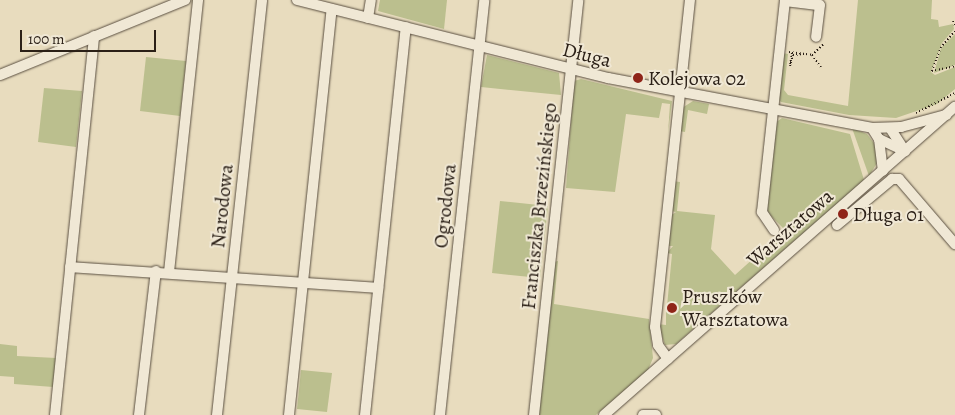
<!DOCTYPE html>
<html>
<head>
<meta charset="utf-8">
<style>
  body { margin:0 }
  #map { position:relative; width:955px; height:415px; overflow:hidden; background:#e8dcbe; font-family:Alegreya,serif }
  div>[style] { position:absolute }
  [style*='--x'] { left:calc(var(--x)*1px); top:calc(var(--y)*1px); width:calc(var(--w)*1px); rotate:calc(var(--a)*1deg) }
  .green>* { inset:0; background:#bbbf8e }
  .path>* { height:2px; margin-top:-1px; transform-origin:0; background:repeating-linear-gradient(90deg,#2b2017 0 1px,transparent 0 3.5px) }
  .roads { filter:drop-shadow(0 0 1px #5a4f41) drop-shadow(0 0 1px #5a4f41) }
  .minor>* { height:10px; margin:-5px; padding:0 5px; transform-origin:5px; border-radius:5px; background:#f0e8d5 }
  .dots>* { width:14px; height:14px; translate:-50% -50%; box-sizing:border-box; border:2px solid #f0e8d5; border-radius:50% }
  span { translate:-50% -50%; white-space:nowrap; text-align:center; line-height:1.15; -webkit-text-stroke:4px #f0e8d5; paint-order:stroke }
  .street-label { font-size:20px; color:#2b2017 }
  .poi-label { font-size:20px; color:#2b2017 }
  .left { translate:0 -50%; text-align:left }
  .scale { position:absolute; left:20px; top:30px; width:136px; height:22px; box-sizing:border-box; border:2px solid #2b2017; border-top:0; padding-left:6px; font-size:15px; line-height:18px; white-space:nowrap; color:#2b2017; -webkit-text-stroke:4px #f0e8d5; paint-order:stroke }
</style>
</head>
<body>
<div id="map">
  <div class="green">
    <div style="clip-path:polygon(380px 0,447px 0,444px 29px,378px 11px)"></div>
    <div style="clip-path:polygon(858px 0,932px 0,931px 19px,938px 20px,939px 27px,953px 24px,954px 29px,942px 43px,931px 72px,935px 75px,955px 67px,955px 89px,937px 104px,896px 118px,849px 115px,781px 102px,777px 98px,783px 53px,788px 54px,784px 90px,788px 95px,848px 106px)"></div>
    <div style="clip-path:polygon(955px 34px,955px 65px,934px 73px,941px 48px)"></div>
    <div style="clip-path:polygon(487px 55px,559px 73px,561px 95px,481px 87px)"></div>
    <div style="clip-path:polygon(146px 57px,186px 61px,180px 116px,140px 111px)"></div>
    <div style="clip-path:polygon(581px 79px,672px 101px,668px 134px,670px 104px,662px 103px,659px 118px,626px 114px,615px 192px,566px 188px,574px 81px)"></div>
    <div style="clip-path:polygon(44px 88px,82px 91px,76px 147px,38px 142px)"></div>
    <div style="clip-path:polygon(693px 101px,709px 104px,707px 114px,688px 110px,685px 132px,679px 131px,682px 108px)"></div>
    <div style="clip-path:polygon(782px 118px,850px 134px,864px 180px,676px 344px,665px 345px,658px 324px,666px 325px,666px 310px,676px 313px,677px 307px,667px 306px,672px 254px,667px 253px,673px 246px,667px 246px,670px 216px,676px 212px,671px 211px,672px 181px,680px 182px,677px 211px,715px 215px,711px 249px,735px 275px,785px 230px,766px 211px,775px 123px)"></div>
    <div style="clip-path:polygon(852px 128px,867px 134px,876px 146px,877px 163px,869px 176px)"></div>
    <div style="clip-path:polygon(500px 201px,548px 206px,540px 278px,492px 273px)"></div>
    <div style="clip-path:polygon(558px 261px,554px 304px,649px 319px,653px 358px,648px 370px,596px 415px,537px 415px,554px 262px)"></div>
    <div style="clip-path:polygon(0 344px,17px 346px,17px 356px,56px 358px,53px 387px,14px 384px,14px 377px,0 376px)"></div>
    <div style="clip-path:polygon(301px 370px,332px 373px,327px 412px,297px 409px)"></div>
  </div>
  <div class="path">
    <div style="--x:953;--y:21;--w:5;--a:68"></div>
    <div style="--x:955;--y:31;--w:21;--a:131"></div>
    <div style="--x:941;--y:47;--w:26;--a:111"></div>
    <div style="--x:932;--y:71;--w:24;--a:-12"></div>
    <div style="--x:789;--y:52;--w:23;--a:7"></div>
    <div style="--x:812;--y:55;--w:16;--a:-43"></div>
    <div style="--x:792;--y:53;--w:13;--a:99"></div>
    <div style="--x:790;--y:66;--w:11;--a:-75"></div>
    <div style="--x:793;--y:55;--w:11;--a:-5"></div>
    <div style="--x:812;--y:55;--w:17;--a:54"></div>
    <div style="--x:916;--y:113;--w:44;--a:-27.1"></div>
  </div>
  <div class="roads">
    <div class="minor">
      <div style="--x:297;--y:0;--w:321;--a:14.1"></div>
      <div style="--x:608;--y:78;--w:269;--a:10.7"></div>
      <div style="--x:872;--y:128;--w:29;--a:-2"></div>
      <div style="--x:901;--y:127;--w:47;--a:-14.9"></div>
      <div style="--x:785;--y:1;--w:35;--a:7"></div>
      <div style="--x:820;--y:5;--w:32;--a:97"></div>
      <div style="--x:368;--y:18;--w:18;--a:-81"></div>
      <div style="--x:0;--y:75;--w:200;--a:-22.1"></div>
      <div style="--x:872;--y:128;--w:13;--a:58"></div>
      <div style="--x:879;--y:139;--w:29;--a:25"></div>
      <div style="--x:890;--y:128;--w:27;--a:57"></div>
      <div style="--x:879;--y:139;--w:32;--a:83"></div>
      <div style="--x:837;--y:225;--w:72;--a:-39.9"></div>
      <div style="--x:892;--y:179;--w:7;--a:0"></div>
      <div style="--x:899;--y:179;--w:86;--a:49.3"></div>
      <div style="--x:774;--y:230;--w:22;--a:-124"></div>
      <div style="--x:762;--y:212;--w:213;--a:-83.8"></div>
      <div style="--x:70;--y:267;--w:309;--a:3.9"></div>
      <div style="--x:169;--y:272;--w:274;--a:-83.9"></div>
      <div style="--x:668;--y:359;--w:17;--a:-126"></div>
      <div style="--x:658;--y:345;--w:18;--a:-99"></div>
      <div style="--x:655;--y:327;--w:329;--a:-83.9"></div>
      <div style="--x:55;--y:415;--w:381;--a:-84.1"></div>
      <div style="--x:139;--y:415;--w:145;--a:-83.3"></div>
      <div style="--x:217;--y:415;--w:417;--a:-83.8"></div>
      <div style="--x:289;--y:415;--w:408;--a:-84"></div>
      <div style="--x:365;--y:415;--w:390;--a:-84"></div>
      <div style="--x:440;--y:415;--w:417;--a:-83.9"></div>
      <div style="--x:534;--y:415;--w:417;--a:-83.9"></div>
      <div style="--x:604;--y:415;--w:467;--a:-41.3"></div>
      <div style="--x:643;--y:415;--w:13;--a:0"></div>
    </div>
  </div>
  <div class="dots">
    <div style="left:638px;top:78px;background:#8f2418"></div>
    <div style="left:843px;top:214px;background:#8f2418"></div>
    <div style="left:672px;top:308px;background:#8f2418"></div>
  </div>
  <div class="street-label">
    <span style="left:587px;top:55px;rotate:14deg">Długa</span>
    <span style="left:222px;top:206px;rotate:-84deg">Narodowa</span>
    <span style="left:445px;top:206px;rotate:-84deg">Ogrodowa</span>
    <span style="left:539px;top:206px;rotate:-84deg">Franciszka Brzezińskiego</span>
    <span style="left:790px;top:228px;rotate:-41deg">Warsztatowa</span>
  </div>
  <div class="poi-label">
    <span class="left" style="left:648px;top:78px">Kolejowa 02</span>
    <span class="left" style="left:853px;top:214px">Długa 01</span>
    <span class="left" style="left:682px;top:308px">Pruszków<br>Warsztatowa</span>
  </div>
  <div class="scale">100 m</div>
</div>
</body>
</html>
